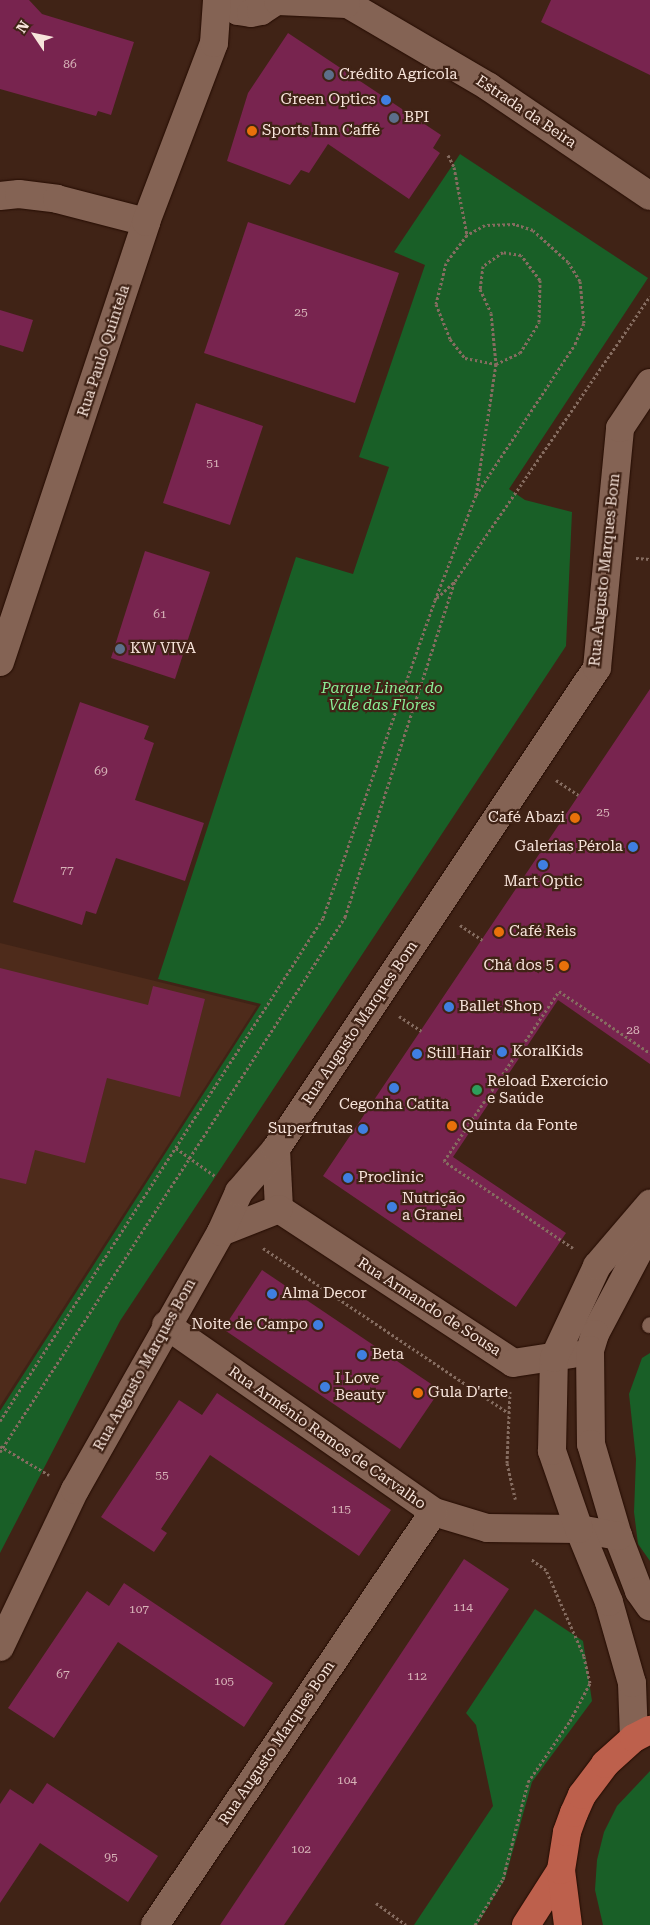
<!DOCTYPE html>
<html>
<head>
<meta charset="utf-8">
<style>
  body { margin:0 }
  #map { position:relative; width:650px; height:1925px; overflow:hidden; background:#402316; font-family:"Roboto Serif",serif }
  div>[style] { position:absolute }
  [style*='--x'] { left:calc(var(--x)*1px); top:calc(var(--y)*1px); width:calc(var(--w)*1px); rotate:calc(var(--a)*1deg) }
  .built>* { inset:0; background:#4e2b1b }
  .green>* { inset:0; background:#195f27 }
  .building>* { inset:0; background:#78244f }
  .path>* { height:3px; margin-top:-1.5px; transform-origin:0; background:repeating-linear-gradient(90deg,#856c60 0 2.5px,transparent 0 5px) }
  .roads { filter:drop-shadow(0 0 1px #250c02) drop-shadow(0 0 1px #250c02) }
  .lane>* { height:14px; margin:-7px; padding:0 7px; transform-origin:7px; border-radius:7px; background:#846354 }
  .street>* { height:28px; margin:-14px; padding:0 14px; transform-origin:14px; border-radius:14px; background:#846354 }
  .secondary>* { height:28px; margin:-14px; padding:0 14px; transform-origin:14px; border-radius:14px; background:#846354 }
  .primary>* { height:28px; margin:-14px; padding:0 14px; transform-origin:14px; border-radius:14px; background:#bd604c }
  .dots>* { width:14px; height:14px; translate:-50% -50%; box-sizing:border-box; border:2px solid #402316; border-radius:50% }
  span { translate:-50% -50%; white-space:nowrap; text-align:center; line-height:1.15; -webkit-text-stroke:4.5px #402316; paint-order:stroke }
  .number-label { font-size:12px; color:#d7b4b8 }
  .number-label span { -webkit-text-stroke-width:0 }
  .poi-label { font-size:15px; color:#f7e4db }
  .left { translate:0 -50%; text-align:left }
  .right { translate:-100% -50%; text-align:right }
  .street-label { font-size:15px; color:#f7e4db }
  .park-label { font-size:15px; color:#8aee96; font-style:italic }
  .north { position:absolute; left:10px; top:10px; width:50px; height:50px; -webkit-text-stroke:4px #402316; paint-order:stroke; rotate:304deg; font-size:14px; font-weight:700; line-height:20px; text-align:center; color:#f7e4db }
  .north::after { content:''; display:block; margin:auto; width:18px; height:22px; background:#f7e4db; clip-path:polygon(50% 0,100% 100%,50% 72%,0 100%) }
</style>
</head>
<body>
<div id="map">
  <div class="built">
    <div style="clip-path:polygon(0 943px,257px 1006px,0 1406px)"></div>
  </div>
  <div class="green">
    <div style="clip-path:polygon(460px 154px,648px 278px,509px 489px,525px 500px,572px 512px,566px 646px,120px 1321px,0 1553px,0 1411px,261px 1004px,158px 979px,296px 557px,353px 574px,389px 467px,359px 457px,425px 265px,394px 252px)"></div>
    <div style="clip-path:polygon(650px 1353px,650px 1561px,638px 1544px,634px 1512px,636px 1459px,629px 1394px,642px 1358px)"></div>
    <div style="clip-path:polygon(535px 1609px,583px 1641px,592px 1701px,532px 1782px,505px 1879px,477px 1925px,414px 1925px,493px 1806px,476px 1725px,466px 1713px)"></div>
    <div style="clip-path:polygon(650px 1771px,650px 1925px,603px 1925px,595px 1890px,597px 1860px,604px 1832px,617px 1806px)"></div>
  </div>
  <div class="building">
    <div style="clip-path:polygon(0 0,29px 0,42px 14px,134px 42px,111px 115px,98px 111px,96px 116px,0 89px)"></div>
    <div style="clip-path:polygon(551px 0,650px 0,650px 75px,541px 22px)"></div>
    <div style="clip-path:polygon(288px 33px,441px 135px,433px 148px,440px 153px,409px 199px,328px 144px,309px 173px,301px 170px,290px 185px,227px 161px,248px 93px)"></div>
    <div style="clip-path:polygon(248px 222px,399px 273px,355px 403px,204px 353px)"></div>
    <div style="clip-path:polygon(0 310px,33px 320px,23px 352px,0 345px)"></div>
    <div style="clip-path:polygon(196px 403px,263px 426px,230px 525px,163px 503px)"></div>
    <div style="clip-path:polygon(145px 551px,210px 572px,175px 679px,111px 658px)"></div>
    <div style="clip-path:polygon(650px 689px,650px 1064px,558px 1000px,453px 1157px,566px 1233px,516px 1307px,323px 1176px)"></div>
    <div style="clip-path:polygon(80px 702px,149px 726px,144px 739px,154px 743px,135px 800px,204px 823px,185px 881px,116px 858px,96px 914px,86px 911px,82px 925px,13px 902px)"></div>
    <div style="clip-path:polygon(0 968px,148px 1005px,153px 986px,205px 999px,180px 1097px,107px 1078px,85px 1163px,35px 1150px,26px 1184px,0 1178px)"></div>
    <div style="clip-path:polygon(262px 1270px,440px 1390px,400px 1449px,223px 1329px)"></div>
    <div style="clip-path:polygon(217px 1393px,391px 1510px,359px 1556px,210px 1455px,161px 1529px,167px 1533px,154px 1552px,101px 1517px,179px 1400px,202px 1415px)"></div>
    <div style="clip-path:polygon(464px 1559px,509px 1589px,284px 1925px,220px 1925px)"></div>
    <div style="clip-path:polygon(124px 1583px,273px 1683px,244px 1727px,118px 1642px,54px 1738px,8px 1708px,87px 1591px,109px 1606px)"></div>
    <div style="clip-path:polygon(47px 1783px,158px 1856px,128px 1902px,40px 1843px,0 1903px,0 1804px,10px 1789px,33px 1804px)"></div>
  </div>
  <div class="path">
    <div style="--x:448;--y:155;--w:13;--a:63"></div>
    <div style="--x:454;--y:167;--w:69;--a:79.2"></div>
    <div style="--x:636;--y:558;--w:14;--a:4"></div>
    <div style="--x:437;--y:598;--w:25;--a:-43"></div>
    <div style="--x:455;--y:581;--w:345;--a:-55.6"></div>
    <div style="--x:556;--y:780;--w:27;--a:34"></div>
    <div style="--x:460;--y:925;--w:27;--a:34"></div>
    <div style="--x:399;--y:1016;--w:27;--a:34"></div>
    <div style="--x:176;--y:1148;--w:48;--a:35.7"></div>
    <div style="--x:263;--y:1248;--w:294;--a:33.9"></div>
    <div style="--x:573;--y:1248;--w:156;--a:-146"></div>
    <div style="--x:444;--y:1161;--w:205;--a:-55.9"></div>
    <div style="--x:559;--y:991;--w:110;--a:34.3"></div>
    <div style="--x:510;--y:1391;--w:72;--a:92.4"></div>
    <div style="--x:507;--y:1463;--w:37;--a:77"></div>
    <div style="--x:0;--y:1421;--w:598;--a:-57.29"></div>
    <div style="--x:323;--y:918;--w:337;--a:-70.6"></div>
    <div style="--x:435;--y:600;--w:113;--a:-68.7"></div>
    <div style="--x:476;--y:495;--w:181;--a:-56.7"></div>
    <div style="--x:575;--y:344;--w:23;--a:-67"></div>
    <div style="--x:584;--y:323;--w:42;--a:-95.4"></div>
    <div style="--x:580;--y:281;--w:22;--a:-122"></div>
    <div style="--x:568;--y:262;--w:47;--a:-137.6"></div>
    <div style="--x:533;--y:230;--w:19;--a:-162"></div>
    <div style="--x:515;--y:224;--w:30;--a:178"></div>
    <div style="--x:485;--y:225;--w:21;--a:151"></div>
    <div style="--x:467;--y:235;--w:35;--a:127"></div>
    <div style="--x:446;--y:263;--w:42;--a:103.7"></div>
    <div style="--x:436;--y:304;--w:38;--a:68"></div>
    <div style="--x:450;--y:339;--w:24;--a:52"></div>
    <div style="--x:465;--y:358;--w:32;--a:11"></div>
    <div style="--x:496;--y:364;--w:26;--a:-25"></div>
    <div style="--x:520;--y:353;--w:36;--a:-58"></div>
    <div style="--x:539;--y:322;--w:42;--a:-88.6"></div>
    <div style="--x:540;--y:280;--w:31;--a:-127"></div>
    <div style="--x:521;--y:255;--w:18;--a:-171"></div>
    <div style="--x:503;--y:252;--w:24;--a:145"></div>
    <div style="--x:483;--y:266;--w:23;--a:97"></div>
    <div style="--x:480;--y:289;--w:26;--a:65"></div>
    <div style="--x:491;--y:313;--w:51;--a:84.4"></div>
    <div style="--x:496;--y:364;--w:133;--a:98.7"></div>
    <div style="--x:0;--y:1446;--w:57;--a:30.6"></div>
    <div style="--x:0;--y:1452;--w:637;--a:-57.18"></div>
    <div style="--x:345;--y:917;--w:354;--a:-71.9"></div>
    <div style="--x:376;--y:1903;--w:37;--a:36"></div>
    <div style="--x:475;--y:1925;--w:54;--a:-58.7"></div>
    <div style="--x:503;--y:1879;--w:100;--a:-75.5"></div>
    <div style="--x:528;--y:1782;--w:74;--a:-55.5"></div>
    <div style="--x:570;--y:1721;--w:43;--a:-62.2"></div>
    <div style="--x:590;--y:1683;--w:28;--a:-103"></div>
    <div style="--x:584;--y:1656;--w:94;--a:-113.8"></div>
    <div style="--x:546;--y:1570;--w:19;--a:-144"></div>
  </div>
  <div class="roads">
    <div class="lane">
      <div style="--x:649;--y:1326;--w:2;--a:-63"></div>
    </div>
    <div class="street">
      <div style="--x:276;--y:1149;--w:60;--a:87.1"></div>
      <div style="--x:279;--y:1209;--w:280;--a:33.3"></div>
      <div style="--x:513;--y:1363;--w:60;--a:-8.7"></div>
      <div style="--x:650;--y:1230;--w:118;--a:117.9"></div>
      <div style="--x:595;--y:1334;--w:17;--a:107"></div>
      <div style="--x:590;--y:1350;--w:94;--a:89.4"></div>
      <div style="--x:591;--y:1444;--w:96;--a:73.6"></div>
      <div style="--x:618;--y:1536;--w:59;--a:69.1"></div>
      <div style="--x:639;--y:1591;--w:19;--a:55"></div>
      <div style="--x:221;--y:1232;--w:62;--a:-21.6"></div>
      <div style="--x:166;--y:1325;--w:327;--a:34.9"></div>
      <div style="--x:434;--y:1512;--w:55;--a:16.8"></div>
      <div style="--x:487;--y:1528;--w:92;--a:0.6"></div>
      <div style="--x:579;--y:1529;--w:40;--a:10"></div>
      <div style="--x:0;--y:1647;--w:174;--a:-64.5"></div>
      <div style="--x:75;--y:1490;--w:296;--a:-60.5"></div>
      <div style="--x:221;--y:1232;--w:44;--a:-65.8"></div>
      <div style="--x:239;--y:1192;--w:57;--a:-49.3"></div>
      <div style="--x:276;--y:1149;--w:578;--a:-56.28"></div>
      <div style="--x:597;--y:668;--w:241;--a:-84.5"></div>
      <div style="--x:620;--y:428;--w:54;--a:-56.3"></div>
      <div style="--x:634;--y:1738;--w:55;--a:-92.1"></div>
      <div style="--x:632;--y:1683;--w:84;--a:-105.9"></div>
      <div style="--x:609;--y:1602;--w:79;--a:-112.3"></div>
      <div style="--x:579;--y:1529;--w:83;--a:-109.1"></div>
      <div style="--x:552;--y:1451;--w:93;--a:-88.8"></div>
      <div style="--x:554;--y:1358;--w:102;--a:-64.9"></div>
      <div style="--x:597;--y:1266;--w:82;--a:-49.5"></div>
      <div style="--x:155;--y:1925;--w:498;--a:-56"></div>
    </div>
    <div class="secondary">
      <div style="--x:222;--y:0;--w:19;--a:35"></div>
      <div style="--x:238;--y:11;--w:13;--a:9"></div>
      <div style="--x:251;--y:13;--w:10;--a:-11"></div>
      <div style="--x:261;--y:11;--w:20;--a:-33"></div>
      <div style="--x:341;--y:0;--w:172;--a:30.4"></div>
      <div style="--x:489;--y:87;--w:194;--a:34.1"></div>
      <div style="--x:278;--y:1;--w:68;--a:2.5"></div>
      <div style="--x:0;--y:196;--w:19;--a:-6"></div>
      <div style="--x:19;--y:194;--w:38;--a:7"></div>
      <div style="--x:57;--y:199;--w:92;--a:14.5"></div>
      <div style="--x:0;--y:662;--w:464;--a:-71.6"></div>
      <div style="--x:146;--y:222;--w:191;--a:-69.2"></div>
      <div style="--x:214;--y:43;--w:43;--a:-86"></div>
    </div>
    <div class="primary">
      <div style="--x:526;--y:1925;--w:65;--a:-57.5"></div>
      <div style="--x:568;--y:1925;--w:55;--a:-97.3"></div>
      <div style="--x:561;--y:1870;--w:38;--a:-81"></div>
      <div style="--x:567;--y:1832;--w:20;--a:-70"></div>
      <div style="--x:574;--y:1813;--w:20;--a:-66"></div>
      <div style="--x:582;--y:1795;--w:39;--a:-53"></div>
      <div style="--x:605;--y:1764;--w:39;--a:-42"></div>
      <div style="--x:634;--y:1738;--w:18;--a:-27"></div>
    </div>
  </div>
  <div class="dots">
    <div style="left:329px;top:75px;background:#5c6f8a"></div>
    <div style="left:386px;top:100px;background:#3f7fe0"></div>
    <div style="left:394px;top:118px;background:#5c6f8a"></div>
    <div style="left:252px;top:131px;background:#e8710a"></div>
    <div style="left:120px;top:649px;background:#5c6f8a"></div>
    <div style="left:575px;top:818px;background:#e8710a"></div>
    <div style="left:633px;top:847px;background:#3f7fe0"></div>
    <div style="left:543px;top:865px;background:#3f7fe0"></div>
    <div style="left:499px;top:932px;background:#e8710a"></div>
    <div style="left:564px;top:966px;background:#e8710a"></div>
    <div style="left:449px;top:1007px;background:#3f7fe0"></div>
    <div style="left:502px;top:1052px;background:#3f7fe0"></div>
    <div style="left:417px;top:1054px;background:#3f7fe0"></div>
    <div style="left:394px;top:1088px;background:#3f7fe0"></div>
    <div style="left:477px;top:1090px;background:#2e9e5b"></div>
    <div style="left:452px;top:1126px;background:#e8710a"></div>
    <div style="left:363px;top:1129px;background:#3f7fe0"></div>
    <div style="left:348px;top:1178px;background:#3f7fe0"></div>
    <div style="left:392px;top:1207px;background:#3f7fe0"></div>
    <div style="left:272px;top:1294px;background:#3f7fe0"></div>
    <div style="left:318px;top:1325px;background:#3f7fe0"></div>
    <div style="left:362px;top:1355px;background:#3f7fe0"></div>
    <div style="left:325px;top:1387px;background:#3f7fe0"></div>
    <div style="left:418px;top:1393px;background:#e8710a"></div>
  </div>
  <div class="number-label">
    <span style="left:70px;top:65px">86</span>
    <span style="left:301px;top:313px">25</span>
    <span style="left:213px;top:464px">51</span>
    <span style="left:160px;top:615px">61</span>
    <span style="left:101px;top:772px">69</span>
    <span style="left:603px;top:813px">25</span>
    <span style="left:67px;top:871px">77</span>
    <span style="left:633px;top:1031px">28</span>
    <span style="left:162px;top:1476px">55</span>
    <span style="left:341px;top:1510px">115</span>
    <span style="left:463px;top:1608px">114</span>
    <span style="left:139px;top:1610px">107</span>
    <span style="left:63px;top:1675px">67</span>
    <span style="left:417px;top:1677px">112</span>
    <span style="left:224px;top:1682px">105</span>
    <span style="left:347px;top:1781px">104</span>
    <span style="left:301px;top:1850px">102</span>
    <span style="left:111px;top:1858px">95</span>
  </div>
  <div class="poi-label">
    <span class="left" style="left:339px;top:75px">Crédito Agrícola</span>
    <span class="right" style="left:376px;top:100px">Green Optics</span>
    <span class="left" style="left:404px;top:118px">BPI</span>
    <span class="left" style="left:262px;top:131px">Sports Inn Caffé</span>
    <span class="left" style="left:130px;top:649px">KW VIVA</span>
    <span class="right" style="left:565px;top:818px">Café Abazi</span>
    <span class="right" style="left:623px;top:847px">Galerias Pérola</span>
    <span style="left:543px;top:882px">Mart Optic</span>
    <span class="left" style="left:509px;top:932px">Café Reis</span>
    <span class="right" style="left:554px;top:966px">Chá dos 5</span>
    <span class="left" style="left:459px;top:1007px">Ballet Shop</span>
    <span class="left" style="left:512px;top:1052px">KoralKids</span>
    <span class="left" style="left:427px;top:1054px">Still Hair</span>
    <span class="left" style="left:487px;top:1090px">Reload Exercício<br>e Saúde</span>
    <span style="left:394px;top:1105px">Cegonha Catita</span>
    <span class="left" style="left:462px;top:1126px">Quinta da Fonte</span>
    <span class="right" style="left:353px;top:1129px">Superfrutas</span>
    <span class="left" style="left:358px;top:1178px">Proclinic</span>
    <span class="left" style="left:402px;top:1207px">Nutrição<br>a Granel</span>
    <span class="left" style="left:282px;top:1294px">Alma Decor</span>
    <span class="right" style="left:308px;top:1325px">Noite de Campo</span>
    <span class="left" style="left:372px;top:1355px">Beta</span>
    <span class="left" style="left:335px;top:1387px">I Love<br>Beauty</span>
    <span class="left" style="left:428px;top:1393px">Gula D'arte</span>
  </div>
  <div class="street-label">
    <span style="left:526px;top:112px;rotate:34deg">Estrada da Beira</span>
    <span style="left:104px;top:351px;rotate:-72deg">Rua Paulo Quintela</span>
    <span style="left:605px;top:570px;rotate:-84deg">Rua Augusto Marques Bom</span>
    <span style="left:360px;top:1023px;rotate:-56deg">Rua Augusto Marques Bom</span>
    <span style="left:429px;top:1307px;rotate:33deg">Rua Armando de Sousa</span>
    <span style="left:145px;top:1365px;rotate:-61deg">Rua Augusto Marques Bom</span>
    <span style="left:327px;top:1438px;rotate:35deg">Rua Arménio Ramos de Carvalho</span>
    <span style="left:277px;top:1743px;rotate:-56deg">Rua Augusto Marques Bom</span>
  </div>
  <div class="park-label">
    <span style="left:382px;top:697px">Parque Linear do<br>Vale das Flores</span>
  </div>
  <div class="north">N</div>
</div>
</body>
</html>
